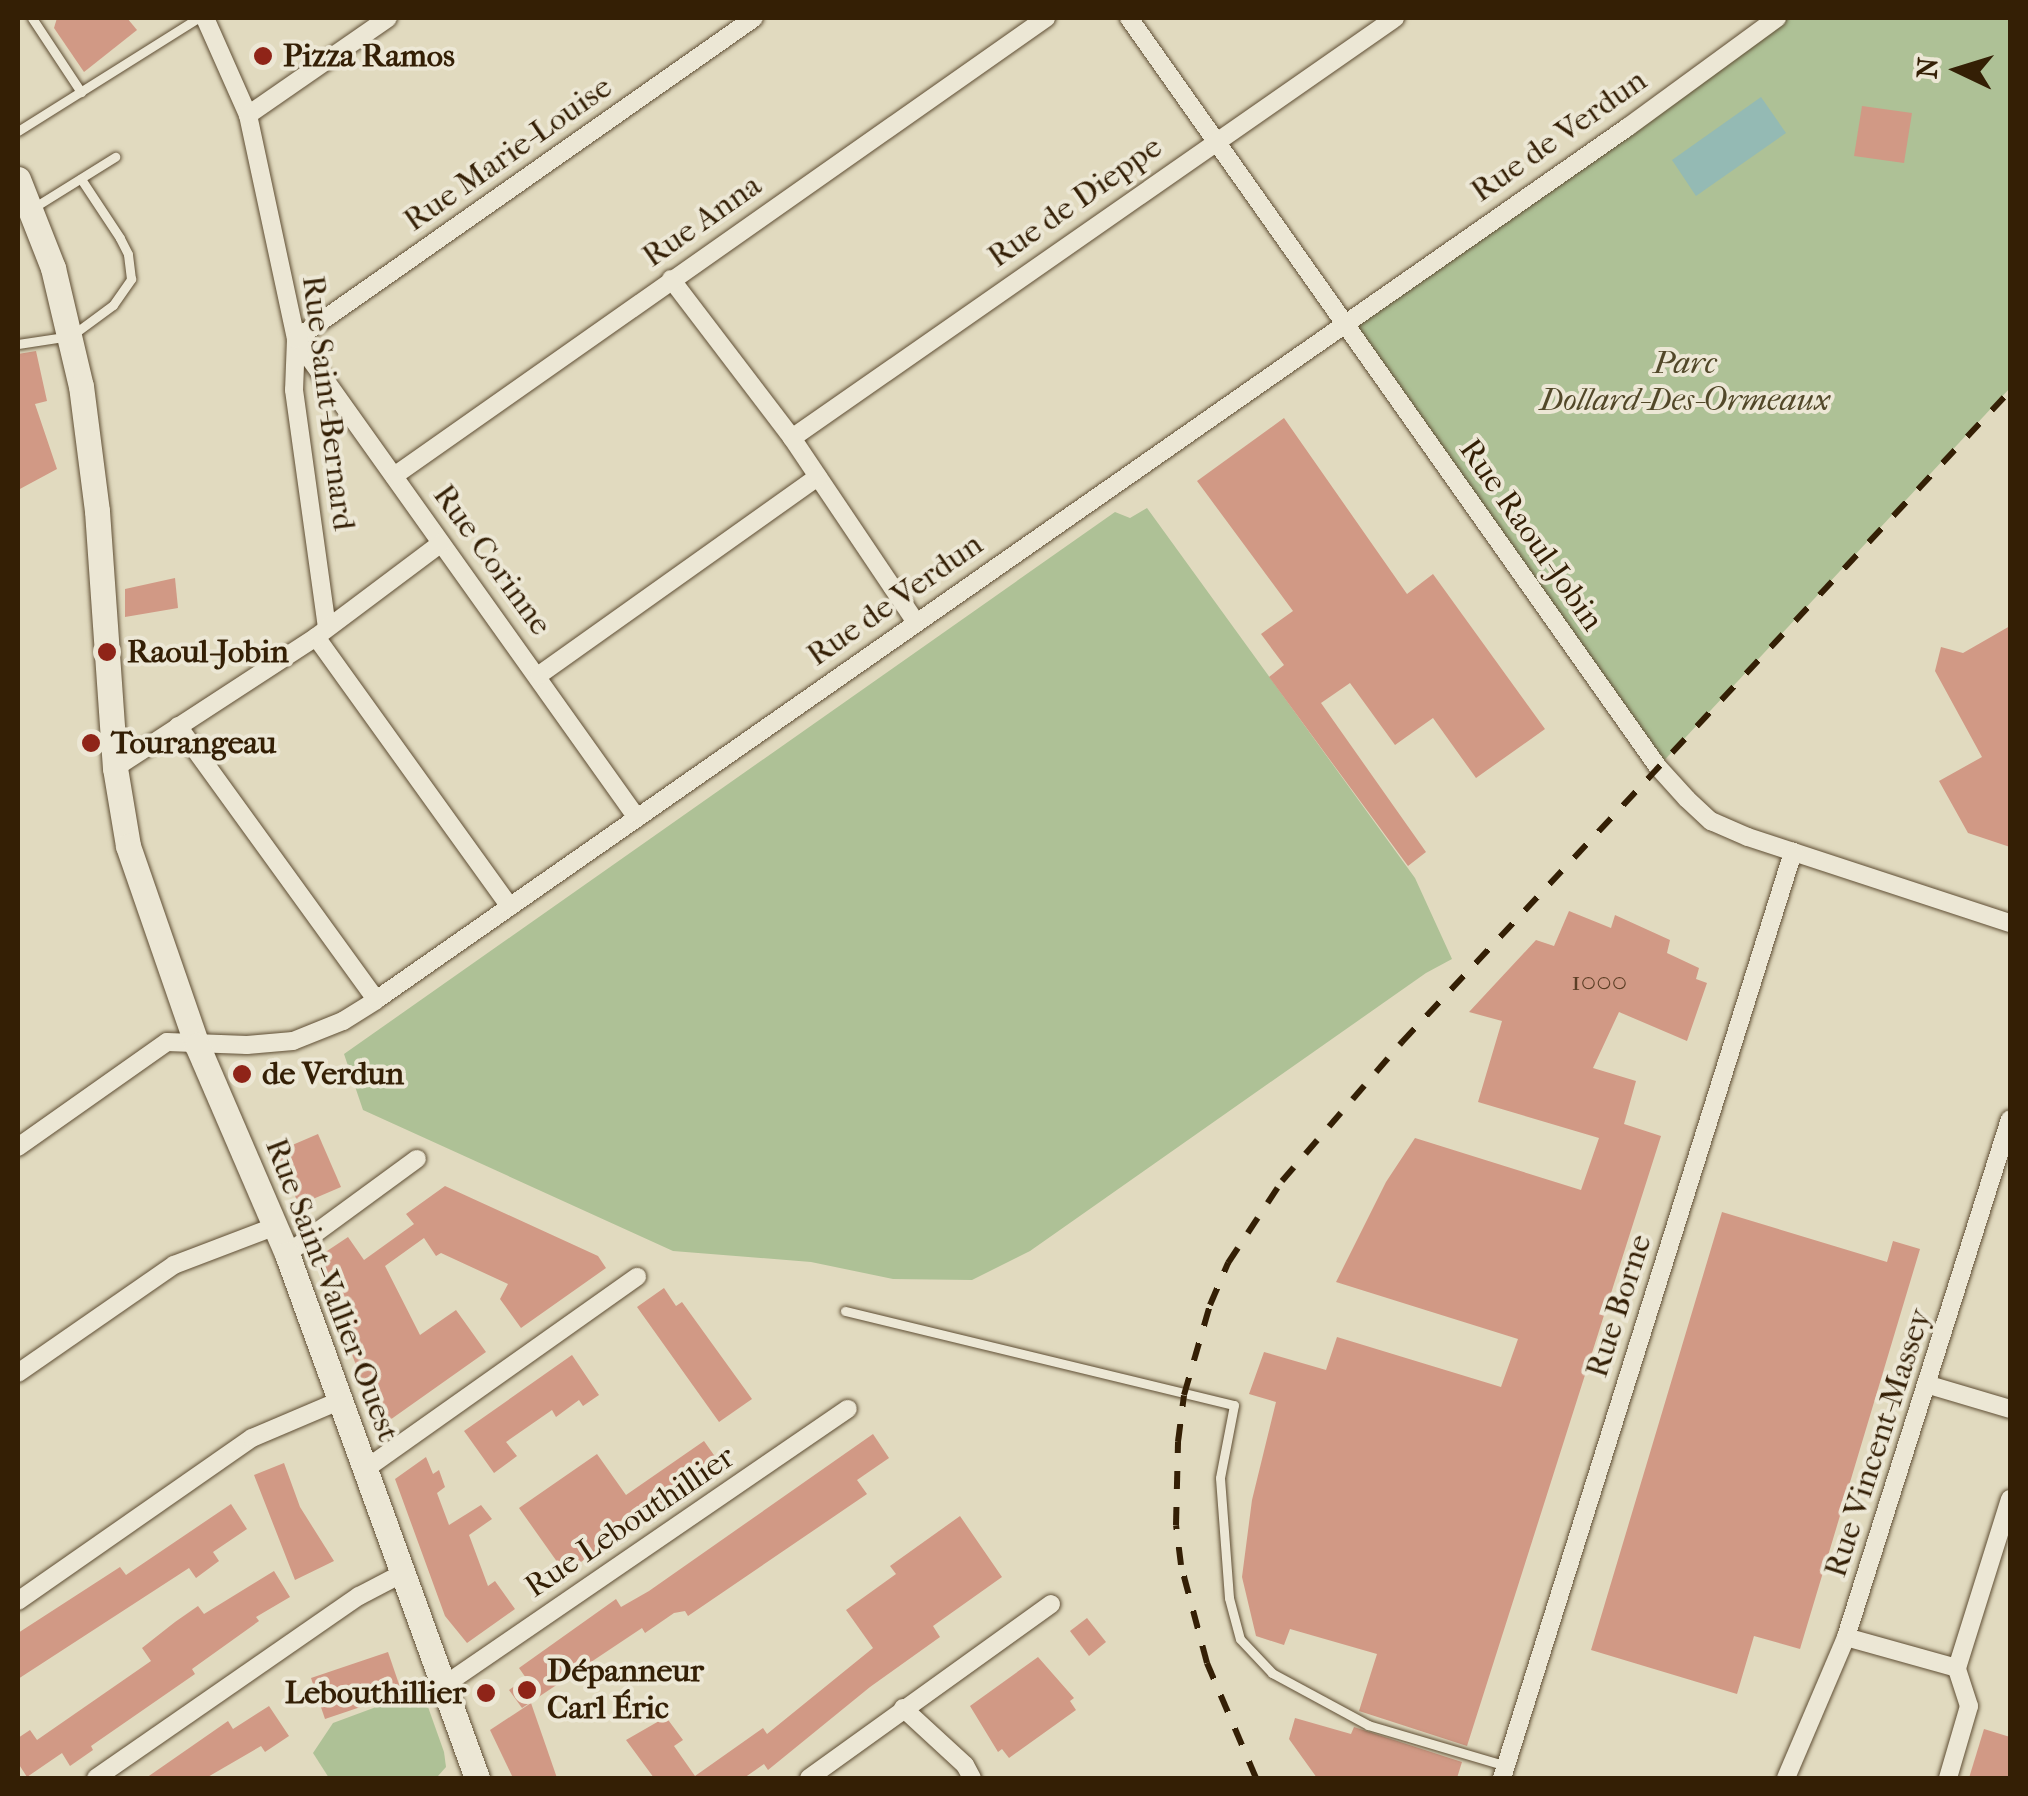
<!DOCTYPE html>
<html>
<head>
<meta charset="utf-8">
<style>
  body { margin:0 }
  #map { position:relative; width:2028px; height:1796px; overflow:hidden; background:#e1dabf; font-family:"IM FELL French Canon",serif }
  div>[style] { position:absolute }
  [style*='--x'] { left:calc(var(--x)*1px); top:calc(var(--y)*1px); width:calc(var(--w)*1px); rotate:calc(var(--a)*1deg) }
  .green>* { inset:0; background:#aec196 }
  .water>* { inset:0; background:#94bab4 }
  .building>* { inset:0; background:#d19985 }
  .roads { filter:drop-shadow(0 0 2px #5f4e34) drop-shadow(0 0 2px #5f4e34) }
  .lane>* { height:9px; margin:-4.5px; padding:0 4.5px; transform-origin:4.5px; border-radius:4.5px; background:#ece7d5 }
  .street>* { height:18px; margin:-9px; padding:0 9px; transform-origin:9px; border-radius:9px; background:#ece7d5 }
  .secondary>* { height:25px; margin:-12.5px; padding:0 12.5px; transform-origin:12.5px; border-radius:12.5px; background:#ece7d5 }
  .rail>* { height:6px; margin-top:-3px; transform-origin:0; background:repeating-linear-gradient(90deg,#341f05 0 18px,transparent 0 36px) }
  .dots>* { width:28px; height:28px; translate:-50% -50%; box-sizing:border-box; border:5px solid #ece7d5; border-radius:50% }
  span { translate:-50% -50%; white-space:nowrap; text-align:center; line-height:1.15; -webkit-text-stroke:8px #ece7d5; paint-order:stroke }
  .number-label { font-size:28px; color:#5b3e25 }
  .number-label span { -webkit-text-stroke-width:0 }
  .poi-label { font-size:32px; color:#341f05; font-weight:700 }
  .left { translate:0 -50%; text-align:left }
  .right { translate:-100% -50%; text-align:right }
  .street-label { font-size:32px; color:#341f05 }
  .park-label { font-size:32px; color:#524829; font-style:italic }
  .frame { position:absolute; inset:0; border:20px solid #341f05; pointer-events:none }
  .north { position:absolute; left:1908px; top:20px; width:100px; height:100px; -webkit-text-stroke:8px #ece7d5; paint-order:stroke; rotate:274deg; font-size:28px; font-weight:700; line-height:40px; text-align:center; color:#341f05 }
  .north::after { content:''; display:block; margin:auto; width:35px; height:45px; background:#341f05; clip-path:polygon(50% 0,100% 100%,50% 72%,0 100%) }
</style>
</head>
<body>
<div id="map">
  <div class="green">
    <div style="clip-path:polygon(1777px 18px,2010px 18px,2010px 388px,1658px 767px,1344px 323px)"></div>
    <div style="clip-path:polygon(1147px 508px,1415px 878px,1452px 959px,1426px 973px,1030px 1251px,972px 1280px,893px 1279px,811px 1262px,673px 1251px,363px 1110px,344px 1054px,1115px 512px,1130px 518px)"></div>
    <div style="clip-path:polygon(422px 1690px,444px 1752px,446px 1767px,438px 1776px,329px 1778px,313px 1753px,333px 1723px)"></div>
  </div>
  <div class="water">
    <div style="clip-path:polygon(1761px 97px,1786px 133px,1696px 196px,1672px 160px)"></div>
  </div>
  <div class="building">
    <div style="clip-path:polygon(57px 18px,127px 18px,137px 30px,84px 72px,54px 28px)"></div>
    <div style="clip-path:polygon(1862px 106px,1912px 113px,1904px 163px,1854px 156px)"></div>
    <div style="clip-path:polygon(36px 351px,47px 401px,35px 404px,57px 469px,18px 490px,18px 354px)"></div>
    <div style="clip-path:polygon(1284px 418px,1407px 594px,1433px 574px,1545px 729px,1476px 778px,1433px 718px,1395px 745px,1350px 683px,1321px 703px,1426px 852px,1408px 866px,1269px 677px,1284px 665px,1261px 634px,1293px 611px,1197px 481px)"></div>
    <div style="clip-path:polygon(175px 578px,178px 608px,125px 617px,125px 589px)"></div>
    <div style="clip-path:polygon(2010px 626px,2010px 847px,1968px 833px,1939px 781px,1982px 757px,1935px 671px,1941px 647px,1963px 653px)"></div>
    <div style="clip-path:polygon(1569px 911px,1611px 928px,1615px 915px,1670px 940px,1667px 953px,1699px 968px,1696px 979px,1707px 983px,1687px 1041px,1619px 1012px,1593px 1068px,1636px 1081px,1624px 1124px,1661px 1136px,1467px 1746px,1359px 1711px,1377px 1654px,1290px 1629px,1284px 1645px,1256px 1636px,1242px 1577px,1252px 1500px,1276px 1402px,1249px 1394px,1264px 1352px,1326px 1370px,1337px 1337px,1501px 1387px,1518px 1339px,1336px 1282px,1386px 1182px,1415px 1138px,1581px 1190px,1599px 1138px,1478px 1102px,1502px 1021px,1469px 1012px,1536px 940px,1554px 946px)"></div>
    <div style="clip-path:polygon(318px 1134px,341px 1187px,299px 1205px,276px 1152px)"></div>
    <div style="clip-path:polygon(445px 1186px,598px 1256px,606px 1268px,521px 1328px,500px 1299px,508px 1284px,441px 1253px,436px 1256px,424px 1238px,385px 1266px,420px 1335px,456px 1310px,486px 1352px,380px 1427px,315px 1259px,348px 1237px,364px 1260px,414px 1224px,406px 1214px)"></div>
    <div style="clip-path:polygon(1722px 1212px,1887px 1262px,1893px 1241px,1920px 1249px,1800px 1649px,1754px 1636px,1737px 1694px,1591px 1650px)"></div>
    <div style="clip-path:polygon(664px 1288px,676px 1306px,682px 1302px,752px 1399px,719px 1422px,637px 1307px)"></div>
    <div style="clip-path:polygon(572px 1355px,599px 1395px,583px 1406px,579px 1400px,556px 1417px,552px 1410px,506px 1442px,517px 1456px,494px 1473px,464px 1431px)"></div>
    <div style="clip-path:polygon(873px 1434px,889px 1458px,857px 1480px,867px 1494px,688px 1616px,685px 1611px,674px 1613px,645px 1633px,642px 1628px,522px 1708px,509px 1690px,526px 1678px,519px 1668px,616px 1599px,621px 1607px,649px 1591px)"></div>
    <div style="clip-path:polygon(704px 1441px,721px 1465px,565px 1573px,519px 1508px,597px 1454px,626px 1495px)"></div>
    <div style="clip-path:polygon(426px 1457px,433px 1474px,439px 1470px,445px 1487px,437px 1493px,449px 1525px,481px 1505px,492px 1519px,469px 1535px,488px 1586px,495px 1581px,515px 1609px,467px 1643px,445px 1616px,395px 1479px)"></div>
    <div style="clip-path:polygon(284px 1463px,300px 1507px,334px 1561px,295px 1580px,254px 1475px)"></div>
    <div style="clip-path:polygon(231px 1504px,247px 1529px,213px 1552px,219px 1561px,196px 1578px,189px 1568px,18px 1679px,18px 1633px,120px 1567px,126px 1575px)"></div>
    <div style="clip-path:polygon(960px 1516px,1002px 1577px,933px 1626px,940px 1637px,870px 1687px,768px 1770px,764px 1764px,744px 1778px,654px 1778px,626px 1740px,666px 1717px,683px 1740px,674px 1746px,695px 1776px,763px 1728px,767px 1734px,873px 1648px,846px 1610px,896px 1574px,890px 1566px)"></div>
    <div style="clip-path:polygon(274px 1571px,290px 1597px,256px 1617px,259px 1621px,192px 1669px,195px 1674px,91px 1746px,93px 1750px,70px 1766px,62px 1753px,27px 1777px,18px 1763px,18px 1738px,30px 1730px,37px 1740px,151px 1661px,142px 1648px,175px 1622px,198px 1606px,204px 1614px)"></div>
    <div style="clip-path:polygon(1087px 1618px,1106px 1642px,1089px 1656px,1070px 1631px)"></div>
    <div style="clip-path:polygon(388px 1652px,402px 1693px,325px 1719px,311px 1678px)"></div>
    <div style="clip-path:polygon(1038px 1657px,1074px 1698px,1070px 1701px,1076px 1710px,1009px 1758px,1002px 1749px,998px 1752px,970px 1706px)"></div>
    <div style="clip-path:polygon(531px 1703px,557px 1778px,513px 1778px,490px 1730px)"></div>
    <div style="clip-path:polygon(269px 1706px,289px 1736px,265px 1752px,261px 1746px,206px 1778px,146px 1778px,228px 1721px,233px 1729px)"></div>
    <div style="clip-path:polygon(1295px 1718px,1351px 1734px,1354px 1727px,1462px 1762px,1457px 1778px,1317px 1778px,1289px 1739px)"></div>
    <div style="clip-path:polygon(1984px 1729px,2010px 1737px,2010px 1778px,1969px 1778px)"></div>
  </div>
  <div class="roads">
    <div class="lane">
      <div style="--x:32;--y:18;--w:89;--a:56.5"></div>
      <div style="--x:18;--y:131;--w:213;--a:-32.1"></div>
      <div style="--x:33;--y:208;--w:97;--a:-31.9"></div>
      <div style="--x:18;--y:344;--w:54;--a:-8.6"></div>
      <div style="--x:71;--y:336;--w:52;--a:-36.4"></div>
      <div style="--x:113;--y:305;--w:32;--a:-55"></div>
      <div style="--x:131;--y:279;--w:25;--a:-97"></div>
      <div style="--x:128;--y:254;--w:18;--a:-117"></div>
      <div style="--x:120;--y:238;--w:71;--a:-123.5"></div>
      <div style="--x:845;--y:1311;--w:400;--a:13.6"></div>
      <div style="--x:1234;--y:1405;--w:74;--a:100.9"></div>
      <div style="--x:1220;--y:1478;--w:120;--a:85.7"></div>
      <div style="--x:1229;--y:1598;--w:42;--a:75"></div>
      <div style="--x:1240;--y:1639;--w:47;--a:46.7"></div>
      <div style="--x:1272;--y:1673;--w:109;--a:28.4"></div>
      <div style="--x:1368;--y:1725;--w:144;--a:16.5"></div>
    </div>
    <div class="street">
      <div style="--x:205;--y:18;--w:106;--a:66.1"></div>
      <div style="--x:248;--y:115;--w:229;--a:77.9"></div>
      <div style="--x:296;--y:339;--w:51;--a:92.2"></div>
      <div style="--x:294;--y:390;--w:240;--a:82.1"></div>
      <div style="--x:1129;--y:18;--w:917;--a:54.77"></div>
      <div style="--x:1658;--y:767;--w:43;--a:47.8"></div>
      <div style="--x:1687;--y:799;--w:33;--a:43"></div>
      <div style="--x:1711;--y:821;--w:40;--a:23.4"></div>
      <div style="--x:1748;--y:837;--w:276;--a:18.2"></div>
      <div style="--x:248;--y:115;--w:170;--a:-34.7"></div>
      <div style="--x:671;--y:279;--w:200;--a:52.7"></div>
      <div style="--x:792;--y:438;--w:220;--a:56.1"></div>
      <div style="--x:296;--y:339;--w:588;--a:54.55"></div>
      <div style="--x:296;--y:339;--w:559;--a:-35.03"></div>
      <div style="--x:792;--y:438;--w:735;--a:-34.86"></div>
      <div style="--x:394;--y:476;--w:797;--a:-35.09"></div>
      <div style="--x:316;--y:637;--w:332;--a:54.3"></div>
      <div style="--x:539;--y:675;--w:342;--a:-35.4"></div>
      <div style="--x:178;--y:726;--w:338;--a:54.1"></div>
      <div style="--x:115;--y:768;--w:240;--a:-33.1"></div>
      <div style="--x:316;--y:637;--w:156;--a:-36.9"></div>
      <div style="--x:18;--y:1147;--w:182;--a:-35.2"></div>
      <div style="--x:167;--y:1042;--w:80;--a:2.1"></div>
      <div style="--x:247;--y:1045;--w:46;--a:-5"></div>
      <div style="--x:293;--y:1041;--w:54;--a:-21.8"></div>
      <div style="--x:343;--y:1021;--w:39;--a:-32"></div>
      <div style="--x:376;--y:1000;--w:1526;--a:-34.89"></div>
      <div style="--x:1628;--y:127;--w:185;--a:-36.2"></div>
      <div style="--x:287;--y:1254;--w:161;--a:-36.2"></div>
      <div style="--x:18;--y:1373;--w:190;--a:-34.7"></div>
      <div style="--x:174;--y:1265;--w:109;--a:-20.9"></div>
      <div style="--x:1929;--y:1385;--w:84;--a:16.5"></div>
      <div style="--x:367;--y:1468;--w:331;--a:-35.3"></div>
      <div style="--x:18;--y:1601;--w:285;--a:-34.9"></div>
      <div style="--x:252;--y:1438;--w:97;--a:-23.1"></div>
      <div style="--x:1846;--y:1637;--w:115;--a:15.6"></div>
      <div style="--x:446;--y:1684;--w:487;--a:-34.4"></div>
      <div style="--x:903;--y:1708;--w:84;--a:42.6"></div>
      <div style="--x:965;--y:1765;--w:15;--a:62"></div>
      <div style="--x:96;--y:1778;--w:320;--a:-34.7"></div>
      <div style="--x:359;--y:1596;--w:50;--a:-27.6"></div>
      <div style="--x:809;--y:1778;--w:298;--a:-35.7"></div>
      <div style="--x:1502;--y:1778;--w:971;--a:-72.55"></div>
      <div style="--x:1786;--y:1778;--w:153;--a:-66.9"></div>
      <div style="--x:1846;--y:1637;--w:543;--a:-72.43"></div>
      <div style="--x:1948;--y:1778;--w:75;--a:-73.7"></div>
      <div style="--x:1969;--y:1706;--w:40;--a:-108"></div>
      <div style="--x:1957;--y:1668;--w:177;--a:-72.6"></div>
    </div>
    <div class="secondary">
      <div style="--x:18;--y:179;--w:96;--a:68.5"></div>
      <div style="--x:53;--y:268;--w:121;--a:76.7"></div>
      <div style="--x:81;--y:386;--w:126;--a:82.7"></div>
      <div style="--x:97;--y:511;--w:258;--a:86"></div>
      <div style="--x:115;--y:768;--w:79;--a:80.5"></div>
      <div style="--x:128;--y:846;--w:211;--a:70.9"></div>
      <div style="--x:197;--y:1045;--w:228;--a:66.7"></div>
      <div style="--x:287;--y:1254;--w:557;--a:70.07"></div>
    </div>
  </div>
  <div class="rail">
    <div style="--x:1256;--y:1778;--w:125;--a:-113.1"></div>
    <div style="--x:1207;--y:1663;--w:101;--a:-104.9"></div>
    <div style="--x:1181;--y:1565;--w:40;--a:-97.1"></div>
    <div style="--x:1176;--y:1525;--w:83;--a:-88.6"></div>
    <div style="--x:1178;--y:1442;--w:47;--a:-82.7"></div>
    <div style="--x:1184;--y:1395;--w:94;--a:-73.9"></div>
    <div style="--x:1210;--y:1305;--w:46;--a:-66.8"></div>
    <div style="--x:1228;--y:1263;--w:98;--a:-56.6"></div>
    <div style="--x:1282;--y:1181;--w:184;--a:-49.2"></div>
    <div style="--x:1402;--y:1042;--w:891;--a:-46.96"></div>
  </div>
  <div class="dots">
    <div style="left:263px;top:56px;background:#8f2418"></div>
    <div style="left:107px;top:652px;background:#8f2418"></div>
    <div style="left:91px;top:743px;background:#8f2418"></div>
    <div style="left:242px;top:1074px;background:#8f2418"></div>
    <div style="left:527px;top:1690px;background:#8f2418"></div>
    <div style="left:486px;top:1693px;background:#8f2418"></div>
  </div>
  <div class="number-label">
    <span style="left:1599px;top:981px">1000</span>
  </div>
  <div class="poi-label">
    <span class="left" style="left:283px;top:56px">Pizza Ramos</span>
    <span class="left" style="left:127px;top:652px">Raoul-Jobin</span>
    <span class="left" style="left:111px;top:743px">Tourangeau</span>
    <span class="left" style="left:262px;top:1074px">de Verdun</span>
    <span class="left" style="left:547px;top:1690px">Dépanneur<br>Carl Éric</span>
    <span class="right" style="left:466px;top:1693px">Lebouthillier</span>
  </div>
  <div class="street-label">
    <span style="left:1559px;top:136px;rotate:-35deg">Rue de Verdun</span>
    <span style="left:508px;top:154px;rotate:-35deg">Rue Marie-Louise</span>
    <span style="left:1075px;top:202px;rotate:-35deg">Rue de Dieppe</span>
    <span style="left:702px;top:221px;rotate:-35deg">Rue Anna</span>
    <span style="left:328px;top:403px;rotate:83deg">Rue Saint-Bernard</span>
    <span style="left:1531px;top:535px;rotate:55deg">Rue Raoul-Jobin</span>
    <span style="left:492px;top:560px;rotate:54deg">Rue Corinne</span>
    <span style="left:895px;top:600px;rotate:-35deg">Rue de Verdun</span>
    <span style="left:332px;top:1290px;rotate:69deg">Rue Saint-Vallier Ouest</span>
    <span style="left:1619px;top:1306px;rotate:-72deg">Rue Borne</span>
    <span style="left:1878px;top:1443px;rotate:-72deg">Rue Vincent-Massey</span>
    <span style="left:630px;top:1522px;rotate:-34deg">Rue Lebouthillier</span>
  </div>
  <div class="park-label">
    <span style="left:1685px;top:382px">Parc<br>Dollard-Des-Ormeaux</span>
  </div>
  <div class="frame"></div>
  <div class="north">N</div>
</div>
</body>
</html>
